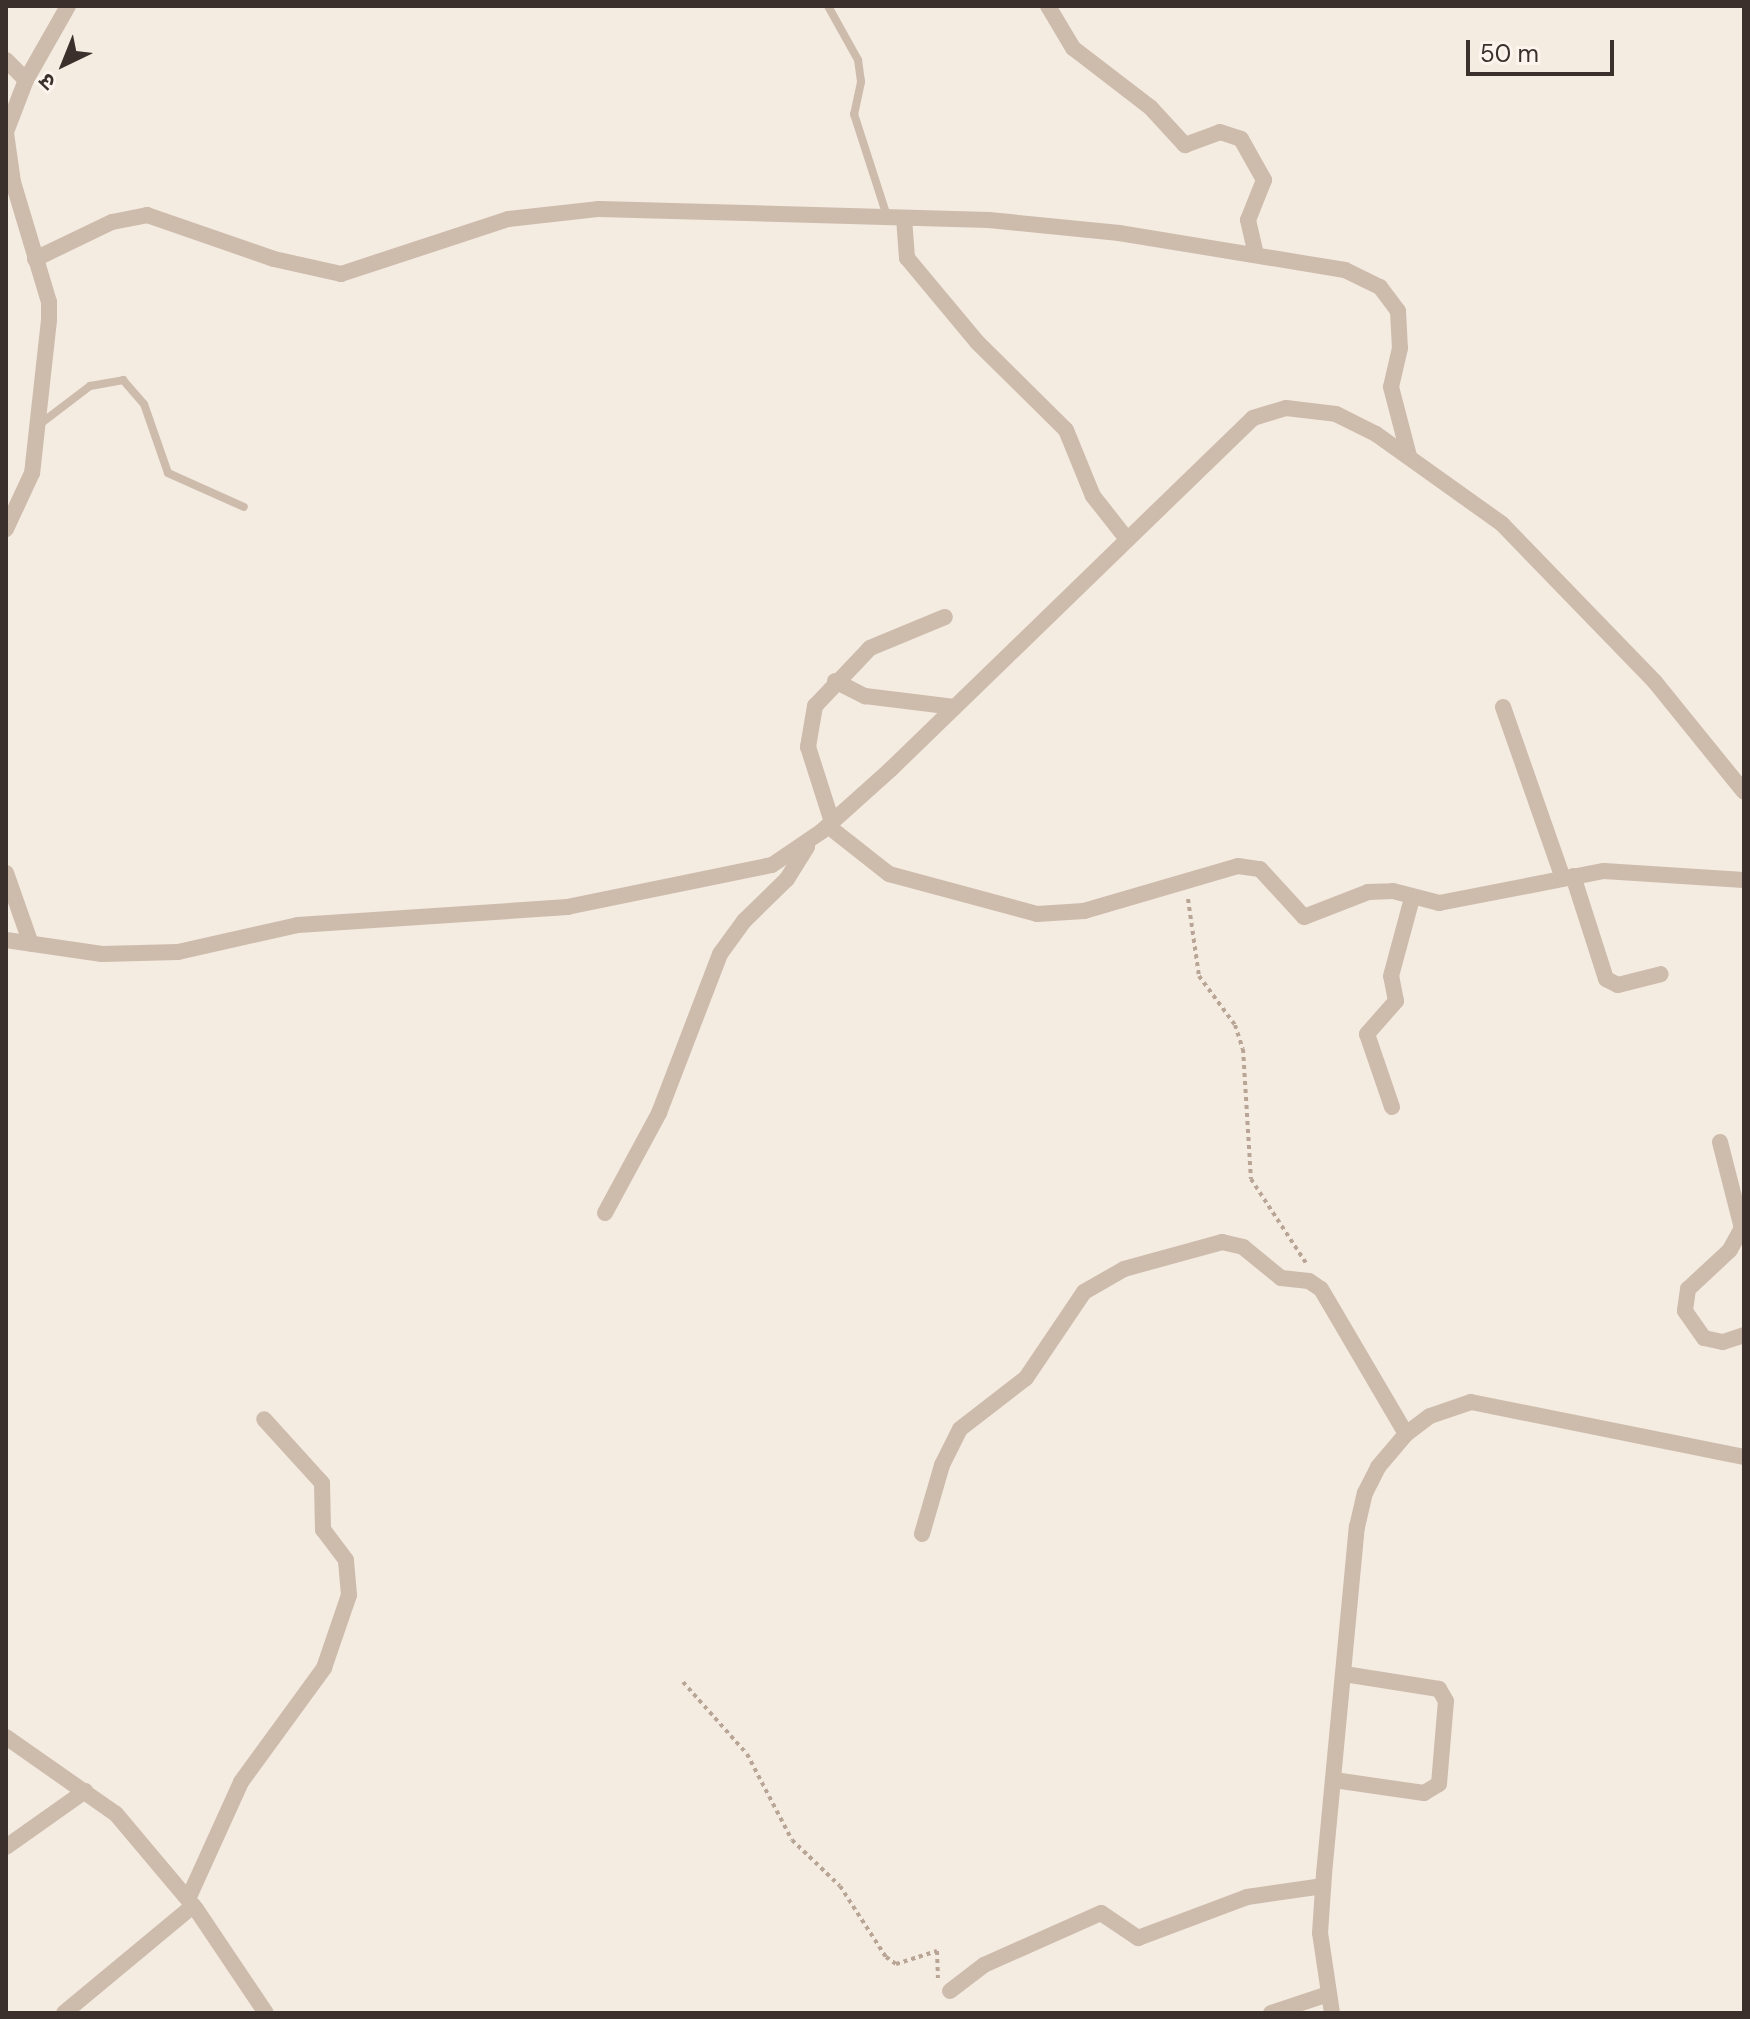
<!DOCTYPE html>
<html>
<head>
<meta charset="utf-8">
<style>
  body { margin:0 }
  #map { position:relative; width:1750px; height:2019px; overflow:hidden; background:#f4ebe1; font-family:"DM Sans","Noto Sans Devanagari",sans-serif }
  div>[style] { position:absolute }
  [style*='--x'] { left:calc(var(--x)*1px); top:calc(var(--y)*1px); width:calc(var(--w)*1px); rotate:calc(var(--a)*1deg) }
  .path>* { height:4px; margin-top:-2px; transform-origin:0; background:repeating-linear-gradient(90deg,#b9a596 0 4px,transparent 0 8px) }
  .lane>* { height:8px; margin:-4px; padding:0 4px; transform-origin:4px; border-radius:4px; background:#cdbbac }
  .street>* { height:16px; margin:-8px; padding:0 8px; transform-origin:8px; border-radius:8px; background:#cdbbac }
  span { translate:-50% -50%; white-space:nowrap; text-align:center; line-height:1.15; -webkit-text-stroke:8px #fbf5ee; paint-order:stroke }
  .frame { position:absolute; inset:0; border:8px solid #3b302b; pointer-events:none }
  .north { position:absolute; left:24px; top:24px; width:80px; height:80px; -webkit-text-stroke:6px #fbf5ee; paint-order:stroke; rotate:223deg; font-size:22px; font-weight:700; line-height:32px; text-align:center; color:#3b302b }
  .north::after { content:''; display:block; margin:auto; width:28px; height:36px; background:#3b302b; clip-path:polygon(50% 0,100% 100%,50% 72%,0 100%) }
  .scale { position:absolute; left:1466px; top:40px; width:148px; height:36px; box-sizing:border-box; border:4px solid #3b302b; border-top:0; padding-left:10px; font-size:24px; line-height:28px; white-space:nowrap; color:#3b302b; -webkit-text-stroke:6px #fbf5ee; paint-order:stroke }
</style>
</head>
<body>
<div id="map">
  <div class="path">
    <div style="--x:1188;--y:899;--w:78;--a:81.9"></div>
    <div style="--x:1199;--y:976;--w:61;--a:53.7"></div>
    <div style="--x:1235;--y:1025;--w:25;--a:72"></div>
    <div style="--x:1243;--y:1049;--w:130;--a:86.5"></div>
    <div style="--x:1251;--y:1179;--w:100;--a:56.8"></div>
    <div style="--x:683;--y:1682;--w:96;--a:48.4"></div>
    <div style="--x:747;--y:1754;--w:97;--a:62.4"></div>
    <div style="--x:792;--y:1840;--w:66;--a:43.8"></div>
    <div style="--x:840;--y:1886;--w:85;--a:57.1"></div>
    <div style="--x:886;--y:1957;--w:12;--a:35"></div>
    <div style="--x:896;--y:1964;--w:43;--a:-17.6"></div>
    <div style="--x:937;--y:1951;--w:27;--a:88"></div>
  </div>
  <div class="lane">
    <div style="--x:828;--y:6;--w:62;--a:60.9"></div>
    <div style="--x:858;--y:60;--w:22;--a:82"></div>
    <div style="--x:861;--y:82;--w:33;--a:102"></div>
    <div style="--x:854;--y:114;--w:107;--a:72.1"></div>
    <div style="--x:40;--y:424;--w:63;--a:-37.2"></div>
    <div style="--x:90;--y:386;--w:34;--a:-10"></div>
    <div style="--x:123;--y:380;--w:32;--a:49"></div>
    <div style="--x:144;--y:404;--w:73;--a:70.8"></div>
    <div style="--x:168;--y:473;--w:83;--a:24.1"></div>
  </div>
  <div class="street">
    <div style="--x:1048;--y:6;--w:49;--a:59.2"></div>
    <div style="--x:1073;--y:48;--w:97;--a:37.5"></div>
    <div style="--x:1150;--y:107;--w:52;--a:47.4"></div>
    <div style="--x:1185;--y:145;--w:37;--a:-20"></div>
    <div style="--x:1220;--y:132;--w:22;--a:18"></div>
    <div style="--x:1241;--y:139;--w:47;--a:60.7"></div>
    <div style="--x:1264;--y:180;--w:43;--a:111.8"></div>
    <div style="--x:1248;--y:220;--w:36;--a:77"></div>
    <div style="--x:6;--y:60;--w:28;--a:45"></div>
    <div style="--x:6;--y:132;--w:56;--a:-69"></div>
    <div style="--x:26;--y:80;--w:85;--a:-60.4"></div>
    <div style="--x:6;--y:133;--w:49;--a:81.9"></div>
    <div style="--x:13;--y:182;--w:125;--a:73.3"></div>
    <div style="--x:49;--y:302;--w:18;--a:90"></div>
    <div style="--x:49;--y:320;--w:154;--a:96.3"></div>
    <div style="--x:32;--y:473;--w:62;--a:114.9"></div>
    <div style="--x:904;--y:218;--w:40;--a:85.7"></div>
    <div style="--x:907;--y:258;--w:109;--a:50.2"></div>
    <div style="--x:977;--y:342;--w:125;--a:44.7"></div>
    <div style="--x:1066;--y:430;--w:71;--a:67.8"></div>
    <div style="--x:1093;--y:496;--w:53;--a:51.8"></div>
    <div style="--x:35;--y:259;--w:85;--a:-25.7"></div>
    <div style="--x:112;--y:222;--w:36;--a:-11"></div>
    <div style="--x:147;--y:215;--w:134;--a:19.1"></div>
    <div style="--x:274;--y:259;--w:69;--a:12.6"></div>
    <div style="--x:341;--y:274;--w:176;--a:-18.2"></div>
    <div style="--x:508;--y:219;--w:92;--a:-6.3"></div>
    <div style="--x:599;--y:209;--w:390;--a:1.6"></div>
    <div style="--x:989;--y:220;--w:131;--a:5.7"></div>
    <div style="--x:1119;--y:233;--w:229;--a:9.3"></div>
    <div style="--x:1345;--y:270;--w:39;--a:26"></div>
    <div style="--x:1380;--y:287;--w:30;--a:53"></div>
    <div style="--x:1398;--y:311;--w:37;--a:87"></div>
    <div style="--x:1400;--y:348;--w:40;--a:103"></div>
    <div style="--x:1391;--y:387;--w:71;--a:75.4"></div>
    <div style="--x:835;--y:681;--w:34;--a:27"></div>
    <div style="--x:865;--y:696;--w:90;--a:7"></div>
    <div style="--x:1503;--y:707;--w:181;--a:70.7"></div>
    <div style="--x:832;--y:822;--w:79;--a:-107.7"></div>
    <div style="--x:808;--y:747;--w:42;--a:-80.3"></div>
    <div style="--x:815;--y:706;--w:80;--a:-46.5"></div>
    <div style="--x:870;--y:648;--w:81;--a:-22.5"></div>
    <div style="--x:828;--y:826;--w:78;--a:38.2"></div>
    <div style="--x:889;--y:874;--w:153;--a:15.1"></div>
    <div style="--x:1037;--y:914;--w:47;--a:-3.7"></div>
    <div style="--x:1084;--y:911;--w:160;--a:-16.3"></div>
    <div style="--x:1238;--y:866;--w:22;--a:8"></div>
    <div style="--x:1260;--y:869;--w:65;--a:47.5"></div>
    <div style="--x:1304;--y:917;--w:69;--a:-21.3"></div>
    <div style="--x:1368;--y:892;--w:25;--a:-2"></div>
    <div style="--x:1393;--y:891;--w:48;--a:14.6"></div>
    <div style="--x:1439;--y:903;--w:168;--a:-11"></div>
    <div style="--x:1604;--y:871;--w:140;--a:3.7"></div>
    <div style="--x:6;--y:873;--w:75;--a:70.6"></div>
    <div style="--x:1573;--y:876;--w:108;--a:72.2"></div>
    <div style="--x:1606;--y:979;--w:13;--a:27"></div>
    <div style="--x:1618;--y:985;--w:44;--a:-14.3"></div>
    <div style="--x:6;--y:940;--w:97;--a:8.3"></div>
    <div style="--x:102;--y:954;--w:76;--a:-1.5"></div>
    <div style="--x:178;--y:952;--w:123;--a:-12.7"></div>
    <div style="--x:298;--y:925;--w:270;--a:-3.8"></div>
    <div style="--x:567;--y:907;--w:209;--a:-11.6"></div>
    <div style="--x:772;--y:865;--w:60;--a:-34.2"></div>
    <div style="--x:822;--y:831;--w:93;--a:-41.9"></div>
    <div style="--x:891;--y:769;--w:504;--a:-44.12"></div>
    <div style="--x:1253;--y:418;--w:34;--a:-17"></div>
    <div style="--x:1286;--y:408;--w:50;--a:6.8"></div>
    <div style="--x:1336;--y:414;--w:45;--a:26.6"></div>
    <div style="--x:1376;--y:434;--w:155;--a:35.5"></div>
    <div style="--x:1502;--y:524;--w:220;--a:45.9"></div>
    <div style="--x:1655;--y:682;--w:141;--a:51"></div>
    <div style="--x:1392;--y:1107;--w:77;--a:-108.9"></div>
    <div style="--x:1367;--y:1034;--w:44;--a:-48.7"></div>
    <div style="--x:1396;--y:1001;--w:25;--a:-101"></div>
    <div style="--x:1391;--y:976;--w:81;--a:-74.9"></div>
    <div style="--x:1720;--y:1142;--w:89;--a:75.7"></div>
    <div style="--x:1742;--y:1228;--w:25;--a:119"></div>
    <div style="--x:1730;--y:1250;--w:57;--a:137.1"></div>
    <div style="--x:1688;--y:1289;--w:22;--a:98"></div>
    <div style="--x:1685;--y:1311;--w:33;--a:55"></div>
    <div style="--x:1704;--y:1338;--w:19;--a:12"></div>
    <div style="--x:1723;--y:1342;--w:22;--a:-18"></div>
    <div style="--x:605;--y:1213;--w:114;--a:-61.6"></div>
    <div style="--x:659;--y:1113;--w:170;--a:-69"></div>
    <div style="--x:720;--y:954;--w:41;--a:-54"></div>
    <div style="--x:744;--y:921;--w:60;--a:-44.3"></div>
    <div style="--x:787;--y:879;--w:38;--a:-58"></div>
    <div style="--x:922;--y:1534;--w:72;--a:-73.8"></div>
    <div style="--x:942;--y:1465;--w:40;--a:-63.4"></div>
    <div style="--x:960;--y:1429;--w:83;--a:-37.7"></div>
    <div style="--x:1026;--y:1378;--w:104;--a:-56"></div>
    <div style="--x:1084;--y:1292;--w:46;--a:-29.9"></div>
    <div style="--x:1124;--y:1269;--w:102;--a:-15.4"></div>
    <div style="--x:1222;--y:1242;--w:22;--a:13"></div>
    <div style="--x:1243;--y:1247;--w:49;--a:39.2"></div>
    <div style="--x:1281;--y:1278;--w:28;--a:6"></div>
    <div style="--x:1309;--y:1281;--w:14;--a:34"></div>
    <div style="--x:1321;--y:1289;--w:168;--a:59.6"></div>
    <div style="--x:6;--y:1737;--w:134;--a:35"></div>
    <div style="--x:116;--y:1814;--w:124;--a:49.9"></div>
    <div style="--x:196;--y:1909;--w:125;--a:56.1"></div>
    <div style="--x:1334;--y:1780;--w:91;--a:8.2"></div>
    <div style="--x:1424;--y:1793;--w:17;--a:-31"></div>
    <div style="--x:1439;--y:1784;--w:83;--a:-85.2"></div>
    <div style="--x:1446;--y:1701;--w:14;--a:-120"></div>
    <div style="--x:1439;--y:1689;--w:96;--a:-171"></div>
    <div style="--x:6;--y:1847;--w:97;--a:-35.3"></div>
    <div style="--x:188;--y:1899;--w:128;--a:-65.6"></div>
    <div style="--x:241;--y:1782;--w:141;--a:-53.9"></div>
    <div style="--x:324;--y:1668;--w:77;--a:-71.1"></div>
    <div style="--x:349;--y:1595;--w:35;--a:-95"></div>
    <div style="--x:346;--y:1560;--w:38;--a:-127"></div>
    <div style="--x:323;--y:1530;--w:47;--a:-91.2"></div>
    <div style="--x:322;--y:1483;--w:86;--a:-132.2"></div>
    <div style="--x:950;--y:1991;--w:43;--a:-37.4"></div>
    <div style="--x:984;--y:1965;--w:128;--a:-24"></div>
    <div style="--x:1101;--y:1913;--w:45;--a:34"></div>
    <div style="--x:1138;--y:1938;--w:116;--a:-20.6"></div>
    <div style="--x:1247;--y:1897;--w:77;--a:-8.2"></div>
    <div style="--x:64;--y:2013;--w:168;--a:-39.7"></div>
    <div style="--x:1271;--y:2013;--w:60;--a:-18.4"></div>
    <div style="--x:1332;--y:2013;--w:81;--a:-98.5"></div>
    <div style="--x:1320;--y:1933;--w:59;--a:-86.1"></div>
    <div style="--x:1324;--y:1874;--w:349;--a:-84.6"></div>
    <div style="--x:1357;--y:1527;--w:35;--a:-77"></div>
    <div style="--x:1365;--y:1493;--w:29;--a:-63"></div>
    <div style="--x:1378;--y:1467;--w:43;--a:-49.7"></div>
    <div style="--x:1406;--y:1434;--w:30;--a:-37"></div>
    <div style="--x:1430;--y:1416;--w:43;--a:-18.9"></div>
    <div style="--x:1471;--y:1402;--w:278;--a:11.4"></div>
  </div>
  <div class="frame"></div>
  <div class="north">उ</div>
  <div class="scale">50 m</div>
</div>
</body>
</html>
